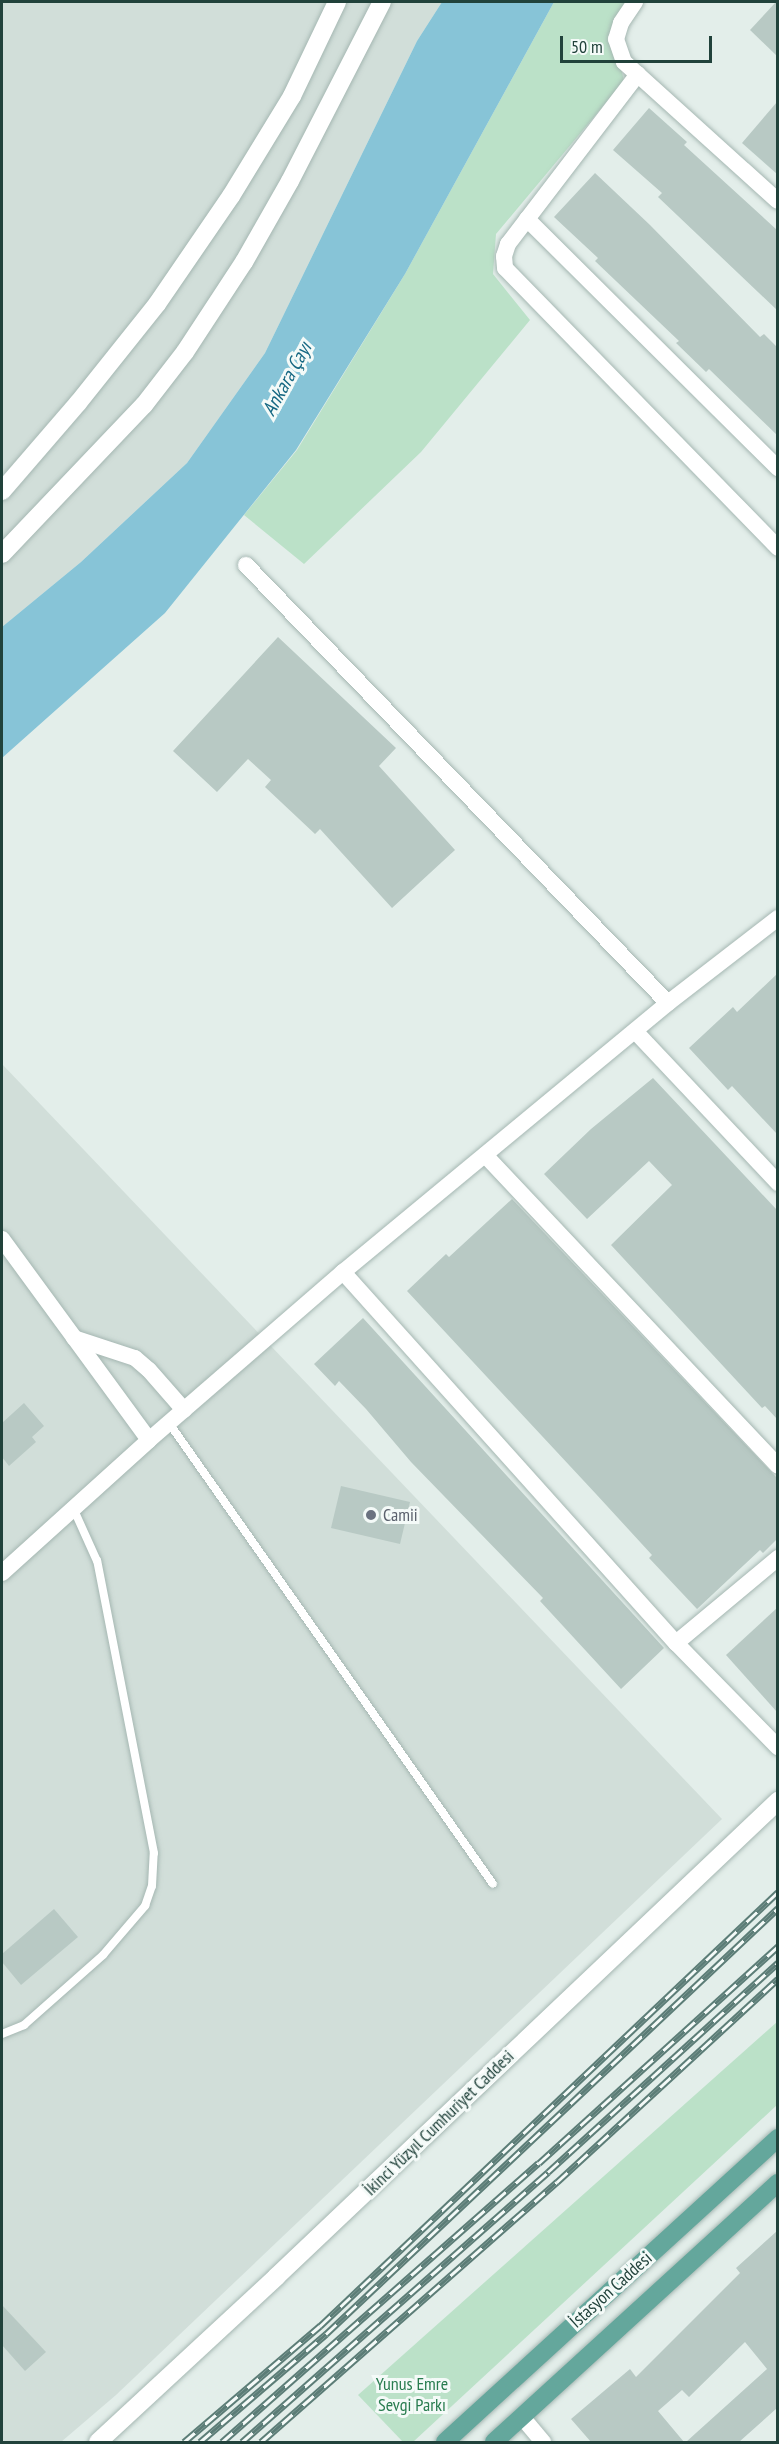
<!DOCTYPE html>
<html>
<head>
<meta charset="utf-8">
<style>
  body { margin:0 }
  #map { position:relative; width:779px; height:2444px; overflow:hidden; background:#e3eeea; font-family:"PT Sans Narrow",sans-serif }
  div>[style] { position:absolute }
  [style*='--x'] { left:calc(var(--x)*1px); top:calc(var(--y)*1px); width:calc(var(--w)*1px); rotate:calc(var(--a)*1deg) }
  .built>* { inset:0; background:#d1ded9 }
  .green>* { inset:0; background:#bbe1c8 }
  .water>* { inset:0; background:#87c4d7 }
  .building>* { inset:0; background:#b8c9c4 }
  .roads { filter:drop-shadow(0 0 2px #a5b7b2) drop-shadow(0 0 2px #a5b7b2) }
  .lane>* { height:8px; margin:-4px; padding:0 4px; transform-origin:4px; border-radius:4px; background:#fff }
  .street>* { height:16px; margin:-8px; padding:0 8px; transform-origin:8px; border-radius:8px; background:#fff }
  .secondary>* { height:18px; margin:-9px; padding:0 9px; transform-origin:9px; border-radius:9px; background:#fff }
  .primary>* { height:18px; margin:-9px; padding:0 9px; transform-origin:9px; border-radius:9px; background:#64a79c }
  .rail>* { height:7px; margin-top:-3.5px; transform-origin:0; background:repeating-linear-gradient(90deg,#f4faf8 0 14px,#5c7d77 0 28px); box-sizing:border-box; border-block:2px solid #5c7d77 }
  .dots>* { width:16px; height:16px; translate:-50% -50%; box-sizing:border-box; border:3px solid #f4faf8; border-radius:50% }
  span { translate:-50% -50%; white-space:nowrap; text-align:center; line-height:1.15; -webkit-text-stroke:6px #f4faf8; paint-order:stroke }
  .worship-label { font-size:18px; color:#5b616d }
  .left { translate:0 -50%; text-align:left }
  .street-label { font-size:18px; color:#21423b }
  .park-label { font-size:18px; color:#287c4f }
  .water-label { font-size:20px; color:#166883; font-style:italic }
  .frame { position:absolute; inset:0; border:3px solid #21423b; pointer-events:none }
  .scale { position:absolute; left:560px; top:36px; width:152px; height:27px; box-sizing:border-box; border:3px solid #21423b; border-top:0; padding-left:8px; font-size:18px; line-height:21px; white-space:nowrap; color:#21423b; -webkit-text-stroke:4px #f4faf8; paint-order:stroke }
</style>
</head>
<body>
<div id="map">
  <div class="built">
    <div style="clip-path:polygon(2px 2px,442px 2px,417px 41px,265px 353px,187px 463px,81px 562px,2px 627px)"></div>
    <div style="clip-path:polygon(2px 1064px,722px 1819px,116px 2395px,61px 2442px,2px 2442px)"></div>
  </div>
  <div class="green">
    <div style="clip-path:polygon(554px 2px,631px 2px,619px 59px,624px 81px,496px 234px,493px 274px,530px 320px,421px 452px,304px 564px,244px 515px,297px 450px,405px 274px)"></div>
    <div style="clip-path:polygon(777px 2022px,777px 2105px,413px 2442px,403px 2442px,358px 2395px)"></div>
  </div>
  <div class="water">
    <div style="clip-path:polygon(442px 2px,554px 2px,405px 274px,296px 450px,165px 613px,2px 758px,2px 627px,81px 562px,187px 463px,265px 353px,417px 41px)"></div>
  </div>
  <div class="building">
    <div style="clip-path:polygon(776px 2px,777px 2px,777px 56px,750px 30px)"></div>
    <div style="clip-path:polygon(777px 102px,777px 174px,742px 143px)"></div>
    <div style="clip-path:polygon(649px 108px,687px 142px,684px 145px,777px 230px,777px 310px,658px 197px,662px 193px,613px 150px)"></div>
    <div style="clip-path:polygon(595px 173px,650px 225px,760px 337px,764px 334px,777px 347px,777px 435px,709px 369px,706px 372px,676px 343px,679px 341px,595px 261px,598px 258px,554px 217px)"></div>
    <div style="clip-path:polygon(278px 637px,396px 748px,379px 766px,455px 850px,392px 908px,320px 829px,315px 834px,265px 787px,271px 780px,248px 759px,217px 792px,173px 751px)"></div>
    <div style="clip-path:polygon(777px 974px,777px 1134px,732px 1086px,728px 1090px,689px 1048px,733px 1007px,737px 1012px)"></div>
    <div style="clip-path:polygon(653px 1078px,777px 1210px,777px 1419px,765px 1406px,762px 1408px,611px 1245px,672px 1185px,649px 1161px,587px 1219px,544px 1174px,591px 1129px)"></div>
    <div style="clip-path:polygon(512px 1199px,777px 1478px,777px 1539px,763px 1553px,760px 1550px,697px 1609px,649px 1558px,652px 1555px,596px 1494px,407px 1291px,446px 1254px,449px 1257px)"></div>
    <div style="clip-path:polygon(363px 1318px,664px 1648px,621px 1689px,540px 1601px,543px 1598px,411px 1462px,366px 1409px,339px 1381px,335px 1386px,314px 1364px)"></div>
    <div style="clip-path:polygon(24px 1403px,44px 1426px,32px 1437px,36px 1442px,9px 1466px,2px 1457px,2px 1423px)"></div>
    <div style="clip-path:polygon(341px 1486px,410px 1502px,400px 1544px,331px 1528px)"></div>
    <div style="clip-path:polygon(777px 1608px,777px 1712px,726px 1655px)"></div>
    <div style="clip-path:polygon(54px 1909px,78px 1937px,21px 1985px,2px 1962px,2px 1954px)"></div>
    <div style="clip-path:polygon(777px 2231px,777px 2408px,739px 2442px,686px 2442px,767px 2369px,745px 2342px,689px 2397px,682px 2390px,658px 2411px,684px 2442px,591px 2442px,571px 2419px,630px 2369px,636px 2377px,740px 2273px,736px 2268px)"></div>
    <div style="clip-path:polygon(2px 2305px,46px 2352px,25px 2371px,2px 2345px)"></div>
  </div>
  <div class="roads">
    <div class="lane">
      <div style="--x:169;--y:1423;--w:563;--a:54.9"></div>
      <div style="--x:2;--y:2034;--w:24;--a:-22"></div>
      <div style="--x:24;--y:2025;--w:106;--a:-41.5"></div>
      <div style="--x:103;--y:1955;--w:65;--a:-49.4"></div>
      <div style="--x:145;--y:1906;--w:21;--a:-71"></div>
      <div style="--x:152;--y:1886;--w:33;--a:-87"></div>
      <div style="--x:154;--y:1853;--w:298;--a:-101"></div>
      <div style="--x:97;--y:1561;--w:56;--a:-114.3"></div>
    </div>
    <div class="street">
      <div style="--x:635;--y:2;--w:25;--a:124"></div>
      <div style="--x:621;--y:23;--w:17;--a:107"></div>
      <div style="--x:616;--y:39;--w:24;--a:71"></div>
      <div style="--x:624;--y:62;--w:207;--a:42.1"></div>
      <div style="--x:638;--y:74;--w:214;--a:127.4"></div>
      <div style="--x:508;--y:244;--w:13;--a:108"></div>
      <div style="--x:504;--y:256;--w:12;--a:85"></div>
      <div style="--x:505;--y:268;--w:391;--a:45.7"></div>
      <div style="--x:527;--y:219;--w:354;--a:44.8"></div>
      <div style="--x:246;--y:565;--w:608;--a:46.07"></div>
      <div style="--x:635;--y:1031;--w:209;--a:46.7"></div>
      <div style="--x:485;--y:1155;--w:427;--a:46.7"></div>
      <div style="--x:2;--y:1239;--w:249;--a:53.8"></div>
      <div style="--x:343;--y:1272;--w:499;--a:48.1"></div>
      <div style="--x:676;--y:1643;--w:146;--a:45.6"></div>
      <div style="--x:74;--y:1338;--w:64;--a:18.2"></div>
      <div style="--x:135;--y:1358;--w:18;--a:41"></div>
      <div style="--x:149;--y:1370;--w:53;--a:48.8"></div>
      <div style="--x:2;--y:1573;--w:198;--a:-42.1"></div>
      <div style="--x:149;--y:1440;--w:257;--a:-40.9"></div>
      <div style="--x:343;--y:1272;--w:422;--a:-39.6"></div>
      <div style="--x:668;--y:1003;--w:139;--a:-37.7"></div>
      <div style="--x:676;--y:1643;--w:133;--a:-39.8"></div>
      <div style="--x:522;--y:2417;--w:33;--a:50"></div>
    </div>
    <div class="secondary">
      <div style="--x:2;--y:491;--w:116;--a:-49.2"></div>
      <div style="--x:78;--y:403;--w:127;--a:-51.4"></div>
      <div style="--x:157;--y:304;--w:131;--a:-55.6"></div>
      <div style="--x:231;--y:196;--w:117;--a:-58.6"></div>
      <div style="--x:292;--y:96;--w:104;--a:-64.4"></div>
      <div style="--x:2;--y:554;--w:206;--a:-46.4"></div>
      <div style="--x:144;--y:405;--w:67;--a:-52.3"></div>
      <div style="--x:185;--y:352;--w:108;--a:-56.8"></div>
      <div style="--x:244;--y:262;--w:93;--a:-60.4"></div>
      <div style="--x:290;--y:181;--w:201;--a:-62.8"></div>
      <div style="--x:98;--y:2442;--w:243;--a:-42.8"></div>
      <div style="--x:276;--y:2277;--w:692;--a:-43.48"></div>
    </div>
    <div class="primary">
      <div style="--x:445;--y:2442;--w:451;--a:-42.4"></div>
      <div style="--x:494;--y:2442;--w:384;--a:-42.4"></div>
    </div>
  </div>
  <div class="rail">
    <div style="--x:184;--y:2442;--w:179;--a:-40.5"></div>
    <div style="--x:320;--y:2326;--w:631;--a:-43.46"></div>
    <div style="--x:200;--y:2442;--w:166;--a:-40.6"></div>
    <div style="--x:326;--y:2334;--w:621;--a:-43.3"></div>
    <div style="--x:222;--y:2442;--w:422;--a:-41.4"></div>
    <div style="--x:539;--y:2163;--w:323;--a:-42.2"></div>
    <div style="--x:242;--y:2442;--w:408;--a:-41.4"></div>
    <div style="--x:548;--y:2172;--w:311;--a:-42.3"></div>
    <div style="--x:261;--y:2442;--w:394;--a:-41.3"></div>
    <div style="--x:557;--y:2182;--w:300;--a:-42.6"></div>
  </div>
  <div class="dots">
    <div style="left:371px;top:1515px;background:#6b7280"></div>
  </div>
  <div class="worship-label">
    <span class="left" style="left:383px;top:1515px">Camii</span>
  </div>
  <div class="street-label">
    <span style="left:439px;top:2123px;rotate:-44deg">İkinci Yüzyıl Cumhuriyet Caddesi</span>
    <span style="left:611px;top:2290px;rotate:-42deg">İstasyon Caddesi</span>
  </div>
  <div class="park-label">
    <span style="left:412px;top:2395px">Yunus Emre<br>Sevgi Parkı</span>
  </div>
  <div class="water-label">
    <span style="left:287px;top:379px;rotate:-61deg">Ankara Çayı</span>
  </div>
  <div class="frame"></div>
  <div class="scale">50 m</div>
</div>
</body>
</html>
